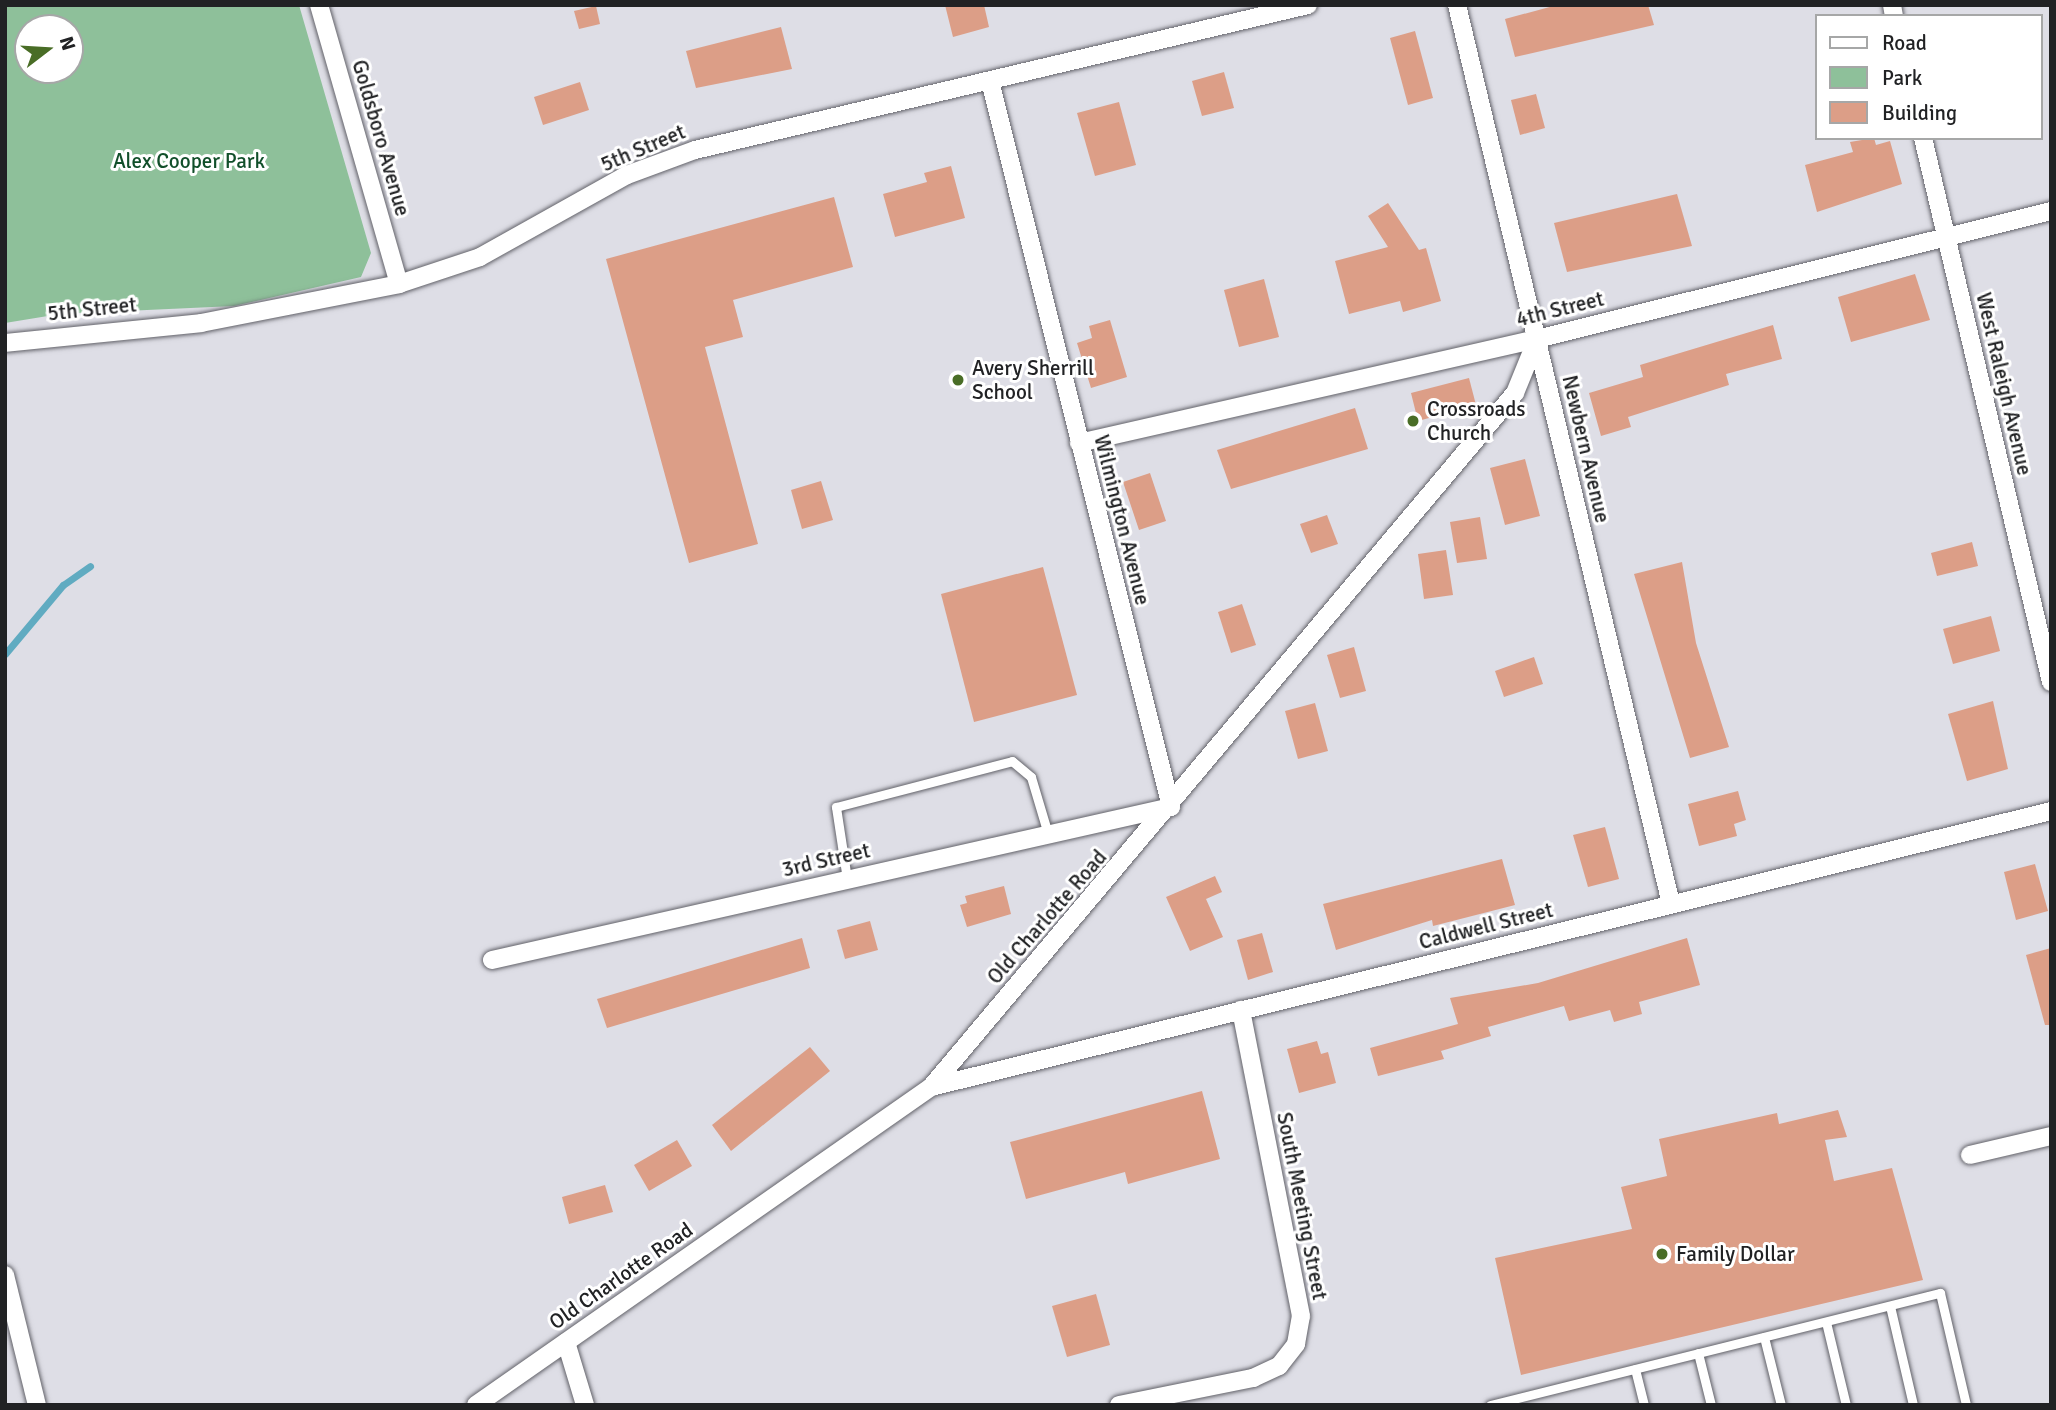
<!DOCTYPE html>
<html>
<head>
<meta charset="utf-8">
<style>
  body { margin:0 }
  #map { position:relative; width:2056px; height:1410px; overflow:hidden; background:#dedee6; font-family:Signika,sans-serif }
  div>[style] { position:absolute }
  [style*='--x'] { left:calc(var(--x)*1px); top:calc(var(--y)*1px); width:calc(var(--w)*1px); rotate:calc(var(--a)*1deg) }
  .green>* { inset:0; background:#8ec09a }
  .stream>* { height:7px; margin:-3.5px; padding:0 3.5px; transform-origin:3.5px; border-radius:3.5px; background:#60abc1 }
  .building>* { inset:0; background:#dc9e87 }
  .roads { filter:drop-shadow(0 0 2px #626269) drop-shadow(0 0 2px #626269) }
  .service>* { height:9px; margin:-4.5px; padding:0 4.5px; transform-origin:4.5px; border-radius:4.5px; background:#fff }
  .minor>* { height:18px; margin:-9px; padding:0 9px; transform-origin:9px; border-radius:9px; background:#fff }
  .dots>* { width:19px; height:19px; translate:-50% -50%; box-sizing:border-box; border:4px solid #fff; border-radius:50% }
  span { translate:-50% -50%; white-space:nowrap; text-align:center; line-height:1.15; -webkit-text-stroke:6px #fff; paint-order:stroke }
  .street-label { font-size:21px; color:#212224 }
  .park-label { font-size:21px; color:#114f2a }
  .poi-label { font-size:21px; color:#212224 }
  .left { translate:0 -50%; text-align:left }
  .frame { position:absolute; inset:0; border:7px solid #212224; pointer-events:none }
  .legend { position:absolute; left:1815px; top:14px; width:228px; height:126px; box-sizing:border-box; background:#fff; border:2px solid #a6a7a7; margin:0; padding:9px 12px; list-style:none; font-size:21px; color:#212224 }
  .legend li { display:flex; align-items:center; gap:14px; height:35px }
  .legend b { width:35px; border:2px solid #a6a7a7 }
  .north { position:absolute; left:14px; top:14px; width:70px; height:70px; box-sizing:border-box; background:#fff; border:2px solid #a6a7a7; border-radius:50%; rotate:73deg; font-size:19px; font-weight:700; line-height:28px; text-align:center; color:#212224 }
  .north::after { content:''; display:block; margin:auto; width:24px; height:32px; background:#496d26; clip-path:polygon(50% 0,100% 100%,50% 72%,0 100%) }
</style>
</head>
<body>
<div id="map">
  <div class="green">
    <div style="clip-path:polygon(evenodd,5px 5px,299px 5px,371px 253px,361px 277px,234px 306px,60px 314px,5px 323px,5px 5px,28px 28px,70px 28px,70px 70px,28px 70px,28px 28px)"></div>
  </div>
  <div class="stream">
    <div style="--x:5;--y:654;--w:90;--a:-50"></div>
    <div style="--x:63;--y:585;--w:33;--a:-35"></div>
  </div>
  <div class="building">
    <div style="clip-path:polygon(945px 5px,984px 5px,989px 27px,953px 37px)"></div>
    <div style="clip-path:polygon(1557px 5px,1648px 5px,1654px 25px,1515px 57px,1505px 19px)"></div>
    <div style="clip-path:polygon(596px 6px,600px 24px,579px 29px,574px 11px)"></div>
    <div style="clip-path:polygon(781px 27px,792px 69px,696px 88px,686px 51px)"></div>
    <div style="clip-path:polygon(1415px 31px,1433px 98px,1408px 105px,1390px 38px)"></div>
    <div style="clip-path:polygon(1224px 72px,1234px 108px,1202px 116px,1192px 81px)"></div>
    <div style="clip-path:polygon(580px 82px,589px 110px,543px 125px,534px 97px)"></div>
    <div style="clip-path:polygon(1536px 94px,1545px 128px,1520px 135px,1511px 100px)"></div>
    <div style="clip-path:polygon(1119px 102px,1136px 165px,1095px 176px,1077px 113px)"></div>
    <div style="clip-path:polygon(1874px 138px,1876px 145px,1890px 141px,1902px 184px,1817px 212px,1805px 165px,1853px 152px,1850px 142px)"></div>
    <div style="clip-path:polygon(951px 166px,965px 218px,895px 237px,883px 194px,927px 182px,924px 173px)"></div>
    <div style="clip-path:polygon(1677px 194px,1692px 246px,1567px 272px,1554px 223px)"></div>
    <div style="clip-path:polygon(834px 197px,853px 267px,733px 300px,743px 337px,705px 347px,758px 544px,689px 563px,606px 259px)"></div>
    <div style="clip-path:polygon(1388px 203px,1419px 250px,1426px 248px,1441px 301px,1403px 312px,1400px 301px,1349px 314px,1335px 261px,1388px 247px,1368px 216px)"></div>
    <div style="clip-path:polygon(1915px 274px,1930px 320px,1851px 342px,1838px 297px)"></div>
    <div style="clip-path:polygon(1264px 279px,1279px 337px,1239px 347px,1224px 290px)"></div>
    <div style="clip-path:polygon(1110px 320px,1127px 377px,1091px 388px,1077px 343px,1092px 338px,1089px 326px)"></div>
    <div style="clip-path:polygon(1773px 325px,1782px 359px,1726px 374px,1729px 385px,1628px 417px,1631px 427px,1601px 436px,1589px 393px,1643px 377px,1640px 365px)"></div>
    <div style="clip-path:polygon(1469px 378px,1476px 405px,1418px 421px,1411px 393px)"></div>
    <div style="clip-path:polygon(1355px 408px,1368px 449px,1231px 489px,1217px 450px)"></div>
    <div style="clip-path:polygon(1525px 459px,1540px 516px,1505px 525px,1490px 468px)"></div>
    <div style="clip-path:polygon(1150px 473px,1166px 521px,1139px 530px,1123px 482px)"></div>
    <div style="clip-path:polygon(821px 481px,833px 520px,802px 529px,791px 490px)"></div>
    <div style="clip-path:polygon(1327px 515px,1338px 544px,1311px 553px,1300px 524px)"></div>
    <div style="clip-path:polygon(1480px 517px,1487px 559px,1457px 563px,1450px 522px)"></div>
    <div style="clip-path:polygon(1972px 542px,1978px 566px,1937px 576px,1931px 553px)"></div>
    <div style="clip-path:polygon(1446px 550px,1453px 595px,1424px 599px,1418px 554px)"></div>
    <div style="clip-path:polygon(1682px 562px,1696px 643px,1729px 747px,1690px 758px,1634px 574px)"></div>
    <div style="clip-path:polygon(1043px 567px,1077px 695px,974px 722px,941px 594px)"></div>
    <div style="clip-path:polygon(1242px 604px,1256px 645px,1231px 653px,1218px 612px)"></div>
    <div style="clip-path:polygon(1991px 616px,2000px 651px,1953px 664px,1943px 629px)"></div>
    <div style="clip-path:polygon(1354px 647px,1366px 691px,1340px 698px,1327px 655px)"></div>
    <div style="clip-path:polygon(1534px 657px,1543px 684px,1504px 697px,1495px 671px)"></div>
    <div style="clip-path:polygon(1993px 701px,2008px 769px,1967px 781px,1948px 714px)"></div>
    <div style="clip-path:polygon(1315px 703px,1328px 751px,1298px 759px,1285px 711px)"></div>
    <div style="clip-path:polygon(1738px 791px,1746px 820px,1734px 824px,1737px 836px,1699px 846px,1688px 804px)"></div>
    <div style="clip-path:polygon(1605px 827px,1619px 879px,1588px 887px,1573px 835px)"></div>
    <div style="clip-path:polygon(1502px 859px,1515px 905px,1433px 926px,1432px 920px,1336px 950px,1323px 904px)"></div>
    <div style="clip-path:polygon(2035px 864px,2048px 911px,2016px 920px,2004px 872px)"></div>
    <div style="clip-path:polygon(1215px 876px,1222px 892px,1206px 899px,1223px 937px,1190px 951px,1166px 897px)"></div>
    <div style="clip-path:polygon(1004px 886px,1011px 914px,967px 927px,960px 905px,967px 903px,965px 896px)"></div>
    <div style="clip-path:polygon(870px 921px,878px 950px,845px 959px,837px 930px)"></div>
    <div style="clip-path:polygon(1262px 933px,1273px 972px,1248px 980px,1237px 940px)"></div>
    <div style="clip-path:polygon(802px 938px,810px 968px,607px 1028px,597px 999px)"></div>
    <div style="clip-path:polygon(1687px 938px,1700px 985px,1639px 1002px,1642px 1014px,1614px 1022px,1610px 1010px,1569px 1021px,1564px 1006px,1488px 1027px,1491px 1036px,1441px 1051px,1444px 1059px,1378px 1076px,1370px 1048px,1458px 1024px,1450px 998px,1538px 983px)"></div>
    <div style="clip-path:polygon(2051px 948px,2051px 1025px,2045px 1025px,2026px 955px)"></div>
    <div style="clip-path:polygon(1317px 1041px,1321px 1054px,1328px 1052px,1336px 1083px,1299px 1093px,1287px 1049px)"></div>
    <div style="clip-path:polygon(810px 1047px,830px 1071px,731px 1151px,712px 1125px)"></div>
    <div style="clip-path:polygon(1202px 1091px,1220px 1159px,1128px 1184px,1125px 1172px,1026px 1199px,1010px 1142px)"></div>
    <div style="clip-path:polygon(1838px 1110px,1847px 1137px,1825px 1140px,1834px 1181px,1892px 1168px,1923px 1280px,1521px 1375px,1495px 1258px,1632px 1229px,1621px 1187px,1667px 1176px,1659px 1139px,1777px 1113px,1779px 1124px)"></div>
    <div style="clip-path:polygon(677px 1140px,692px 1166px,649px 1191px,634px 1165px)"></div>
    <div style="clip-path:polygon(605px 1185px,613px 1212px,569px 1224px,562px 1197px)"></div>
    <div style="clip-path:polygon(1096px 1294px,1110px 1345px,1067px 1357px,1052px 1306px)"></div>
  </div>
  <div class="roads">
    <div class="service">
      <div style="--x:847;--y:879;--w:73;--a:-98.7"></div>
      <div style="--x:836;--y:807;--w:182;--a:-14.6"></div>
      <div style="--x:1012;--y:761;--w:25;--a:40"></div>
      <div style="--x:1031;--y:777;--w:59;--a:73.4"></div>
      <div style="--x:1890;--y:1306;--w:102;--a:76.9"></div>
      <div style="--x:1826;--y:1322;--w:85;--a:76.5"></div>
      <div style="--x:1764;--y:1337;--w:70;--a:76"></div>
      <div style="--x:1698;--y:1353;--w:54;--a:76"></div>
      <div style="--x:1635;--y:1369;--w:37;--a:76"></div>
      <div style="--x:1490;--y:1405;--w:464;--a:-14"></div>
      <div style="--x:1940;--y:1293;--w:115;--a:76.9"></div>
    </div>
    <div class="minor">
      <div style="--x:319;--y:5;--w:290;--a:74"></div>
      <div style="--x:1457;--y:5;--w:924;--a:76.61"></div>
      <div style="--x:1892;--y:5;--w:11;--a:80"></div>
      <div style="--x:1923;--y:138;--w:559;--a:76.76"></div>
      <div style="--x:5;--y:343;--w:197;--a:-5.8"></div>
      <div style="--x:201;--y:323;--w:202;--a:-11.1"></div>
      <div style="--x:399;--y:284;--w:85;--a:-18.4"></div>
      <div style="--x:480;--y:257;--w:168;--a:-29.2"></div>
      <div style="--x:627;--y:175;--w:72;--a:-20.2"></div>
      <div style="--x:695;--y:150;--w:630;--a:-13.31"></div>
      <div style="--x:1079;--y:443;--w:470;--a:-12.8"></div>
      <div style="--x:1537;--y:339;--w:530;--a:-13.98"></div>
      <div style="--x:492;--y:960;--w:696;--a:-12.7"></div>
      <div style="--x:1171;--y:807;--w:748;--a:-104"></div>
      <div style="--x:931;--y:1087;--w:1154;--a:-13.84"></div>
      <div style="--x:1970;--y:1155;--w:83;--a:-13.2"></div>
      <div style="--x:5;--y:1275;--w:134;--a:76.2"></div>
      <div style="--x:566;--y:1342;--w:66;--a:73.2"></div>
      <div style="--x:476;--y:1405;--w:555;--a:-34.95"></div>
      <div style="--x:931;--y:1087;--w:907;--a:-49.92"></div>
      <div style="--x:1515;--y:393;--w:58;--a:-67.8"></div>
      <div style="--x:1119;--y:1405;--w:137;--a:-11.4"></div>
      <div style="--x:1253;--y:1378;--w:29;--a:-25"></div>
      <div style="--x:1279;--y:1366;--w:28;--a:-52"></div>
      <div style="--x:1296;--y:1344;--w:28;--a:-80"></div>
      <div style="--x:1301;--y:1316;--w:312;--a:-101.1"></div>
    </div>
  </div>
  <div class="dots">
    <div style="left:958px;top:380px;background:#496d26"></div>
    <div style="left:1413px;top:421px;background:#496d26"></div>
    <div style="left:1662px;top:1254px;background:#496d26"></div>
  </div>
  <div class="street-label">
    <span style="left:381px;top:138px;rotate:74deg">Goldsboro Avenue</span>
    <span style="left:643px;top:148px;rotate:-23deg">5th Street</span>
    <span style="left:92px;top:309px;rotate:-6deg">5th Street</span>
    <span style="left:1560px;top:309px;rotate:-14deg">4th Street</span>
    <span style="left:2004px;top:384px;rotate:77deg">West Raleigh Avenue</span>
    <span style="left:1586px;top:449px;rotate:77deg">Newbern Avenue</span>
    <span style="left:1122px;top:520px;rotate:76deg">Wilmington Avenue</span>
    <span style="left:826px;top:860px;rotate:-13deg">3rd Street</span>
    <span style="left:1047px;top:917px;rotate:-49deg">Old Charlotte Road</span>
    <span style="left:1486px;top:926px;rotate:-14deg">Caldwell Street</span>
    <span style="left:1302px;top:1206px;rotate:79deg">South Meeting Street</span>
    <span style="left:621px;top:1276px;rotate:-35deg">Old Charlotte Road</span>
  </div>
  <div class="park-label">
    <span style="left:189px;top:161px">Alex Cooper Park</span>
  </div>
  <div class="poi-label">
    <span class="left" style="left:972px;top:380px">Avery Sherrill<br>School</span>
    <span class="left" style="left:1427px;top:421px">Crossroads<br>Church</span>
    <span class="left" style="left:1676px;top:1254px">Family Dollar</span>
  </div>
  <div class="frame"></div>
  <ul class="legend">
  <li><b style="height:9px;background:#fff"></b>Road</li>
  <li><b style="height:19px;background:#8ec09a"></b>Park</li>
  <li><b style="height:19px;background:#dc9e87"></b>Building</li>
  </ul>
  <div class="north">N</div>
</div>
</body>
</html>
